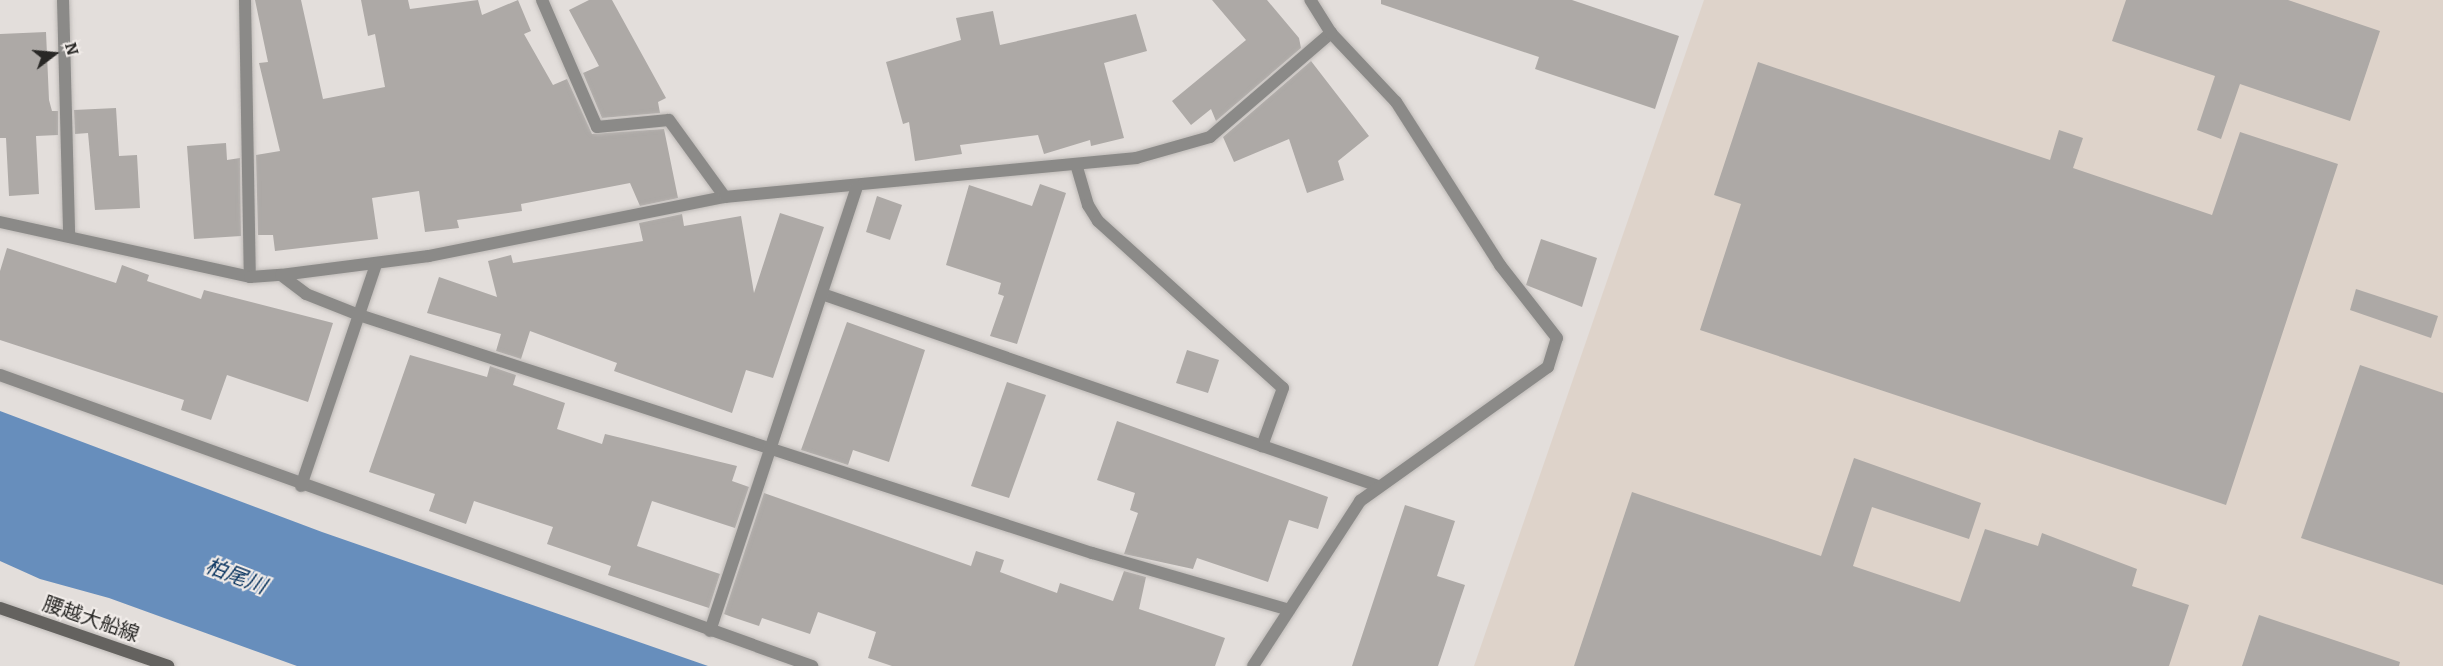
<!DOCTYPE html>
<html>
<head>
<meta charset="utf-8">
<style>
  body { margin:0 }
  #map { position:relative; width:2443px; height:666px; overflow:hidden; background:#e3dedb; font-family:Bitter,"Noto Sans JP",serif }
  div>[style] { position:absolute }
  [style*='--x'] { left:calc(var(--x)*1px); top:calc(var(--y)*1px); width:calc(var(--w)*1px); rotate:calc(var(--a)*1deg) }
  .built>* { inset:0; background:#ded3ca }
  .water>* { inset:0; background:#678ebc }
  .building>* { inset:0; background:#ada9a6 }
  .roads { filter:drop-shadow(0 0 2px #bebab7) drop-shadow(0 0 2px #bebab7) }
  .street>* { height:12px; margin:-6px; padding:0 6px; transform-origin:6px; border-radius:6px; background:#8b8a88 }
  .secondary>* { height:12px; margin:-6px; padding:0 6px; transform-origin:6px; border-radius:6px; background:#64625f }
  span { translate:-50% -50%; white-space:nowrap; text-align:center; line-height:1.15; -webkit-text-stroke:4.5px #f0ebe8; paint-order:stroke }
  .street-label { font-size:20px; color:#292826 }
  .water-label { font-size:21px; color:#0a3560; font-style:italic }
  .north { position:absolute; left:24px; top:24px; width:60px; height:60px; -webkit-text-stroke:4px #f0ebe8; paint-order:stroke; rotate:74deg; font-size:16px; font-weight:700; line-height:24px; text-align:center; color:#292826 }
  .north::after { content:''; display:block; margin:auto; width:21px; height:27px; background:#292826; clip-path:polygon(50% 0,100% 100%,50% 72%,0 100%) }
</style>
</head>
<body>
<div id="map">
  <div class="built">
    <div style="clip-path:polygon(1704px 0,2443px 0,2443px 666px,1474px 666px)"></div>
  </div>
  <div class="water">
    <div style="clip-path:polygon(0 411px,322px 532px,708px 666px,297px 666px,109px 598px,40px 579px,0 561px)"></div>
  </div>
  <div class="building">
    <div style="clip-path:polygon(255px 0,301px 0,323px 99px,385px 87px,375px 34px,368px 36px,361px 0,408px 0,410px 9px,478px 0,482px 15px,518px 0,531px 31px,524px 34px,553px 85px,567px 79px,592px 134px,664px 129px,678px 198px,640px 206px,630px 183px,521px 204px,522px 211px,457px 220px,459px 228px,425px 232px,419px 191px,372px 198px,378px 239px,275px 251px,273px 235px,258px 235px,256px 155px,280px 151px,259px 63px,268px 62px)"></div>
    <div style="clip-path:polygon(589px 0,612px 0,666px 98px,658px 102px,660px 113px,602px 118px,583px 73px,599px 66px,569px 10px)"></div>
    <div style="clip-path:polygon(1212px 0,1267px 0,1299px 38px,1301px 48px,1216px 121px,1211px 109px,1191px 125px,1172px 101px,1246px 40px)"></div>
    <div style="clip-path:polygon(1381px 0,1572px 0,1679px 36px,1655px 109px,1535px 69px,1539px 57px,1381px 4px)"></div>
    <div style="clip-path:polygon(2126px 0,2288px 0,2380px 31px,2350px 121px,2240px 84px,2221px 139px,2197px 130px,2215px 76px,2112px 41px)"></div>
    <div style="clip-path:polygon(993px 11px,1000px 45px,1136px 14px,1147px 51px,1104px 63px,1124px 138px,1091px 146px,1090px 140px,1044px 154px,1038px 135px,960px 145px,962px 154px,915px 161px,909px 122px,903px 124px,886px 62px,961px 40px,956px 18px)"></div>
    <div style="clip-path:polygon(46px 32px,49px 100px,52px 111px,58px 111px,58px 135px,36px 136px,39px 194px,9px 196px,6px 138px,0 138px,0 34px)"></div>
    <div style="clip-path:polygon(1311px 61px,1369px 136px,1338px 161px,1344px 180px,1307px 193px,1289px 139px,1234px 162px,1223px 137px)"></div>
    <div style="clip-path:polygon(1758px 62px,2050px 160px,2059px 130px,2083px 138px,2073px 168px,2212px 215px,2240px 132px,2338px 164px,2226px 505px,1700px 330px,1741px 204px,1714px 195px)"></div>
    <div style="clip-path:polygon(116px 108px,119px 156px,137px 155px,140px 208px,95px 210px,88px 133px,75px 134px,74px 110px)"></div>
    <div style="clip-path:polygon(226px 143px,227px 160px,240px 158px,241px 236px,194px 239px,187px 146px)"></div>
    <div style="clip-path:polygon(1040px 184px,1066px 193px,1017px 344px,990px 336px,1004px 296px,998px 294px,1001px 283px,946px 265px,969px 185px,1032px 206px)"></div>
    <div style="clip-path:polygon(877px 196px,902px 205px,890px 240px,866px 232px)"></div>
    <div style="clip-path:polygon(780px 213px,824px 227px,773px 378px,746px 370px,732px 413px,614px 371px,617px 363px,530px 331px,521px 359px,496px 351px,501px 334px,427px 313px,439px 277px,497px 297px,488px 261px,511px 255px,513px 263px,643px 241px,639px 223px,682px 214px,684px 226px,741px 216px,754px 293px)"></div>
    <div style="clip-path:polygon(1541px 239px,1597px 258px,1582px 307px,1526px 285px)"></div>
    <div style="clip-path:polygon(7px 248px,116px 283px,122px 265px,149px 275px,147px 281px,201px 299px,204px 290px,333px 323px,308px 402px,227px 375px,211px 420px,181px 410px,184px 400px,0 340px,0 271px)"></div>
    <div style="clip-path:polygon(2356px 289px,2438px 316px,2431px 338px,2350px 310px)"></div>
    <div style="clip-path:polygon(847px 322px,925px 350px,889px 462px,853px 450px,848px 465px,801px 450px)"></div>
    <div style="clip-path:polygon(1187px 350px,1219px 360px,1208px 393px,1176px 383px)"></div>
    <div style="clip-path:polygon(410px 355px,487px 377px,490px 366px,516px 375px,513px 385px,565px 403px,557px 429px,602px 444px,605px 434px,737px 466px,732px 481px,749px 487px,735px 528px,652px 501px,637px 546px,720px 574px,709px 608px,608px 575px,611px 566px,547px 544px,553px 527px,474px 501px,466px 524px,429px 511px,435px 494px,369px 472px)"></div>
    <div style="clip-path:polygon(2360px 365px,2443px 393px,2443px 585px,2301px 538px)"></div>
    <div style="clip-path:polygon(1007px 382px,1046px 395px,1009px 498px,971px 486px)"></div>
    <div style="clip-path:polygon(1117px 421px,1328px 497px,1318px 529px,1289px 520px,1268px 582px,1197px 558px,1193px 569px,1124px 554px,1138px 513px,1130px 510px,1135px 493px,1097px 480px)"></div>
    <div style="clip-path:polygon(1854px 458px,1981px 503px,1969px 539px,1872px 507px,1853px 566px,1960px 602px,1985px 529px,2038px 546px,2042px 533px,2137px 569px,2132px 586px,2189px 605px,2169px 666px,1574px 666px,1632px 492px,1821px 556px)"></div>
    <div style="clip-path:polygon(764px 493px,971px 566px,976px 551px,1004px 560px,1000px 572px,1057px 593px,1060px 583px,1113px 601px,1124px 571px,1146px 577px,1139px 609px,1225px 638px,1215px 666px,892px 666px,868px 658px,876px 632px,818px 612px,810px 634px,762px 618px,759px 626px,732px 617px,724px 614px)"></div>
    <div style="clip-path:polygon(1405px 505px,1455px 521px,1437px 576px,1465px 585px,1438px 666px,1352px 666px)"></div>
    <div style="clip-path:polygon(2259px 615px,2400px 662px,2399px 666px,2242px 666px)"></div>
  </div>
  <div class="roads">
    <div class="street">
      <div style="--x:63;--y:0;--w:234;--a:88.5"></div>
      <div style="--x:245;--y:0;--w:277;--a:89"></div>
      <div style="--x:542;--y:0;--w:138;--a:66.6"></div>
      <div style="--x:597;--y:127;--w:72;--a:-5.6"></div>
      <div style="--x:669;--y:120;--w:95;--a:54"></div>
      <div style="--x:1076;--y:164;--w:43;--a:73.7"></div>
      <div style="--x:1088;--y:205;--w:19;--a:58"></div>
      <div style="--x:1098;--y:221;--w:249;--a:42.1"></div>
      <div style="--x:1283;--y:388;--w:62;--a:109.9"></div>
      <div style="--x:0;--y:222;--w:256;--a:12.4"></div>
      <div style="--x:250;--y:277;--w:31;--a:-4"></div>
      <div style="--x:281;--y:275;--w:31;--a:37"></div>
      <div style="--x:306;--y:294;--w:57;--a:21.6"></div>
      <div style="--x:359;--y:315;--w:771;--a:17.99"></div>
      <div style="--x:1092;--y:553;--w:205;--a:16.1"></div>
      <div style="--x:281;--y:275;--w:149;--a:-7.3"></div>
      <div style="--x:429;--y:256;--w:302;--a:-11.3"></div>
      <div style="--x:725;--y:197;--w:413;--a:-5.4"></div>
      <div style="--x:1136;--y:158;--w:77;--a:-15.8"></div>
      <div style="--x:1210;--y:137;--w:160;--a:-40.7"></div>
      <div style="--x:822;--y:294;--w:588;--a:19.05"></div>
      <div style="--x:0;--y:375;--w:863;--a:19.72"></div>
      <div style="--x:301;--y:486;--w:234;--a:-71.3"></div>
      <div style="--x:710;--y:631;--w:469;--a:-71.7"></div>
      <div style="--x:1253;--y:666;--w:197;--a:-57"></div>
      <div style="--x:1360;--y:501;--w:231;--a:-35.5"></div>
      <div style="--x:1548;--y:367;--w:30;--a:-73"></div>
      <div style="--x:1557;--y:338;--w:93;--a:-128"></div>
      <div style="--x:1500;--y:265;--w:193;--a:-122.5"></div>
      <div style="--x:1396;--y:102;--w:95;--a:-133.3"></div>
      <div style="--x:1331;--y:33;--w:39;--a:-122"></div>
    </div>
    <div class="secondary">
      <div style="--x:0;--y:608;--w:178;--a:19"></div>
    </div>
  </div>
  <div class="street-label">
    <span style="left:91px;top:619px;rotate:19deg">腰越大船線</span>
  </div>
  <div class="water-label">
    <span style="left:236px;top:576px;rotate:21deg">柏尾川</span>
  </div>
  <div class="north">N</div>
</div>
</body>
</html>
